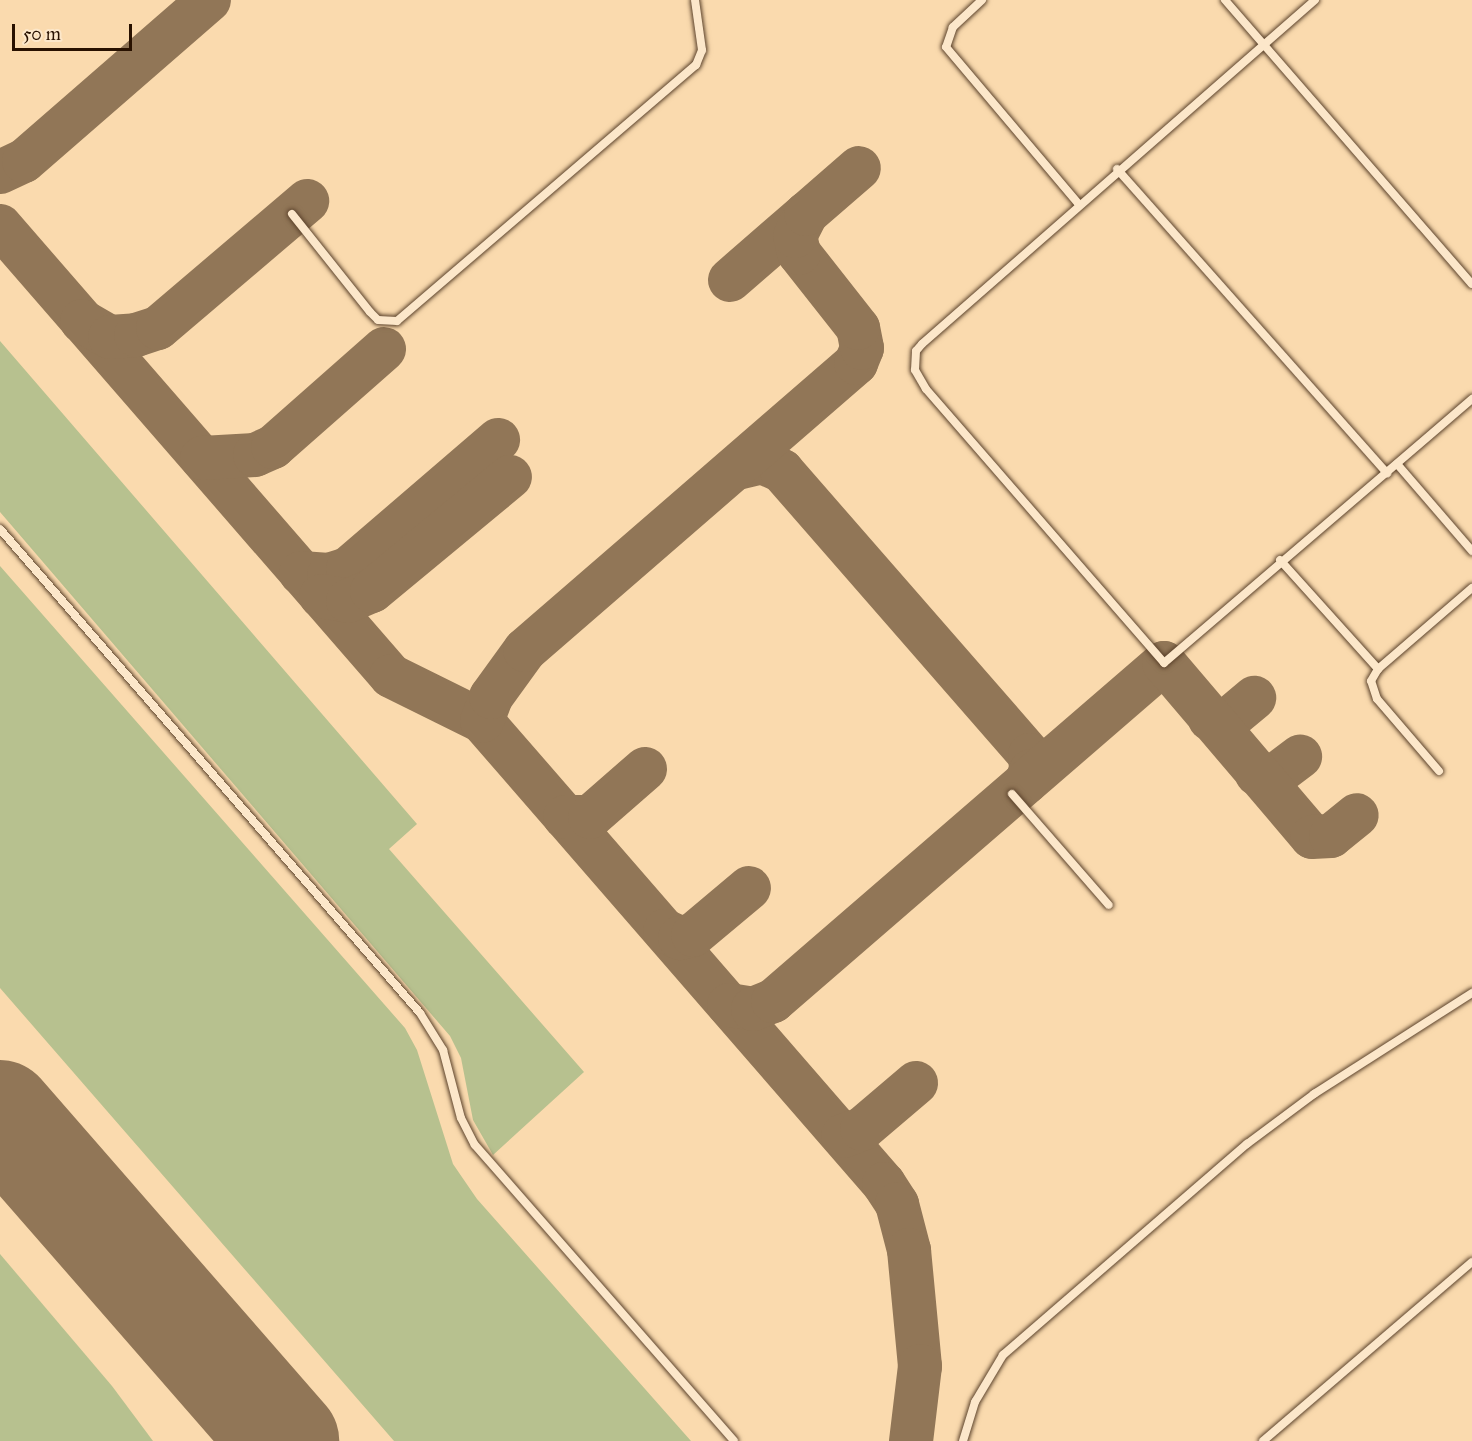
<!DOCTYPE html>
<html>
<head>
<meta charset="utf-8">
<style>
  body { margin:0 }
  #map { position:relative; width:1472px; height:1441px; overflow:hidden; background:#fadaae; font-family:"IM FELL Great Primer",serif }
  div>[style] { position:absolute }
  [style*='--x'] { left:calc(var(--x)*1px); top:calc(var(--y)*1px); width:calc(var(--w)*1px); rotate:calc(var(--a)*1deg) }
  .green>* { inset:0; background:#b7c18f }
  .taxiway>* { height:44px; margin:-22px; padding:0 22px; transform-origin:22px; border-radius:22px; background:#917657 }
  .runway>* { height:108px; margin:-54px; padding:0 54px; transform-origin:54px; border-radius:54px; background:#917657 }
  .roads { filter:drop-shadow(0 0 2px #5c432c) drop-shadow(0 0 2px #5c432c) }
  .lane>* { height:8px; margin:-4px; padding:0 4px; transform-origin:4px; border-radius:4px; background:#fce7ca }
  span { translate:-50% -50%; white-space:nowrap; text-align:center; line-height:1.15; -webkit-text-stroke:5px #fce7ca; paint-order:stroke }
  .scale { position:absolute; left:12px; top:24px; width:120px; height:27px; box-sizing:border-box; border:3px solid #281100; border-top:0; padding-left:8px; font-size:18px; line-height:21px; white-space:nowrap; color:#281100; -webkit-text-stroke:4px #fce7ca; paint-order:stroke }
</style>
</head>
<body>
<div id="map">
  <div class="green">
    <div style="clip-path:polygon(0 341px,417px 824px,389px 849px,584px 1072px,493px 1155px,473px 1120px,461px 1058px,450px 1036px,0 512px)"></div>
    <div style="clip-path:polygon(0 566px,405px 1028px,417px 1050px,453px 1164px,477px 1199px,691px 1441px,394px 1441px,0 988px)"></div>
    <div style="clip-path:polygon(0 1254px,112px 1386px,153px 1441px,0 1441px)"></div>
  </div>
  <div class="taxiway">
    <div style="--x:0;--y:172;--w:26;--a:-25"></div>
    <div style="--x:24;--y:161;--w:245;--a:-41"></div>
    <div style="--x:0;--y:226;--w:596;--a:49.01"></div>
    <div style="--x:391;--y:676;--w:102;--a:26.3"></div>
    <div style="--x:482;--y:721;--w:613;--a:49.03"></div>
    <div style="--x:884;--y:1184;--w:24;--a:57"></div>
    <div style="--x:897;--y:1204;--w:48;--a:75.4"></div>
    <div style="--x:909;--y:1250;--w:117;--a:84.6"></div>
    <div style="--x:920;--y:1366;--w:76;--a:96.8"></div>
    <div style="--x:730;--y:280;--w:101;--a:-41"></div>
    <div style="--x:82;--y:321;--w:32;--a:30"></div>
    <div style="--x:110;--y:337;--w:26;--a:-4"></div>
    <div style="--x:136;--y:335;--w:23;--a:-18"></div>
    <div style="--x:158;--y:328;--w:196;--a:-40.4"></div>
    <div style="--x:202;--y:458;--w:53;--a:-3.2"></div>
    <div style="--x:255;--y:455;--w:20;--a:-24"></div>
    <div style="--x:273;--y:447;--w:148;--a:-41.4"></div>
    <div style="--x:737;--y:468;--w:26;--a:-13"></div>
    <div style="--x:762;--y:462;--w:22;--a:24"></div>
    <div style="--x:782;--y:471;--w:377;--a:48.9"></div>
    <div style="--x:1030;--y:755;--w:16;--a:86"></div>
    <div style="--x:1031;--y:771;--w:12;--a:114"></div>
    <div style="--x:301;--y:573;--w:28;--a:4"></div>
    <div style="--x:329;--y:575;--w:20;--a:-18"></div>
    <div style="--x:348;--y:569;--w:198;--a:-40.7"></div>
    <div style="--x:321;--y:596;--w:27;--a:10"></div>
    <div style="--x:348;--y:601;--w:26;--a:-23"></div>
    <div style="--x:372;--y:591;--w:179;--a:-39.6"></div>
    <div style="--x:1210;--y:719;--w:19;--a:0"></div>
    <div style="--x:1229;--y:719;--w:33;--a:-40"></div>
    <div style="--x:482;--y:721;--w:26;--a:-69"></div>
    <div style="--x:491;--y:697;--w:58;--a:-54.1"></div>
    <div style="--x:525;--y:650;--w:438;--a:-40.9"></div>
    <div style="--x:856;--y:363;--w:16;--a:-68"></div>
    <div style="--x:862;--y:348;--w:20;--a:-101"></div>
    <div style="--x:858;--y:328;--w:95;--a:-128.2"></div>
    <div style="--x:799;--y:253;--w:17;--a:-103"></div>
    <div style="--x:795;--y:236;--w:25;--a:-63"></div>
    <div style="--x:806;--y:214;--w:70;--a:-41"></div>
    <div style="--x:1257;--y:774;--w:16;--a:11"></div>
    <div style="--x:1273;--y:777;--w:34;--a:-37"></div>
    <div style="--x:565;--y:817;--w:25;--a:0"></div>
    <div style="--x:590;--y:817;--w:73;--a:-41.1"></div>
    <div style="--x:665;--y:931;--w:17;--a:25"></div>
    <div style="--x:680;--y:938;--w:13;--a:-13"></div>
    <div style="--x:693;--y:935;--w:73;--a:-40"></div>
    <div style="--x:729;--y:1005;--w:24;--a:9"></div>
    <div style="--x:753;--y:1009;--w:22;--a:-22"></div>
    <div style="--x:773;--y:1001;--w:517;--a:-40.84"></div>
    <div style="--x:1164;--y:663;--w:228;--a:49.6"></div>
    <div style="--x:1312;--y:837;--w:19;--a:-3"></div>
    <div style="--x:1331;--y:836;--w:33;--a:-39"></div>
    <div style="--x:843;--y:1136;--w:20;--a:-20"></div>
    <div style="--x:862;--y:1129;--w:71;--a:-40.4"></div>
    <div style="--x:207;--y:1351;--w:97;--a:67.7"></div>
  </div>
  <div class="runway">
    <div style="--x:0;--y:1114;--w:434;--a:48.9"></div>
  </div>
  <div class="roads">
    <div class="lane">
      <div style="--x:982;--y:0;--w:40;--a:137"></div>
      <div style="--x:953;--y:27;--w:21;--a:109"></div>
      <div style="--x:946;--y:47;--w:204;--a:49.8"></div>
      <div style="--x:1225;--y:0;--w:376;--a:49"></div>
      <div style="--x:1315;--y:0;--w:522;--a:138.8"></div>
      <div style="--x:922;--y:344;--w:9;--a:131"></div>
      <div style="--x:916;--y:351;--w:19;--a:93"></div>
      <div style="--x:915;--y:370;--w:22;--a:60"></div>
      <div style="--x:926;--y:389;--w:363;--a:49"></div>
      <div style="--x:1164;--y:663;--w:406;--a:-40.6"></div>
      <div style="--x:1117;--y:169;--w:407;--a:48.4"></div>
      <div style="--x:292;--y:214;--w:125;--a:51.5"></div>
      <div style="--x:370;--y:312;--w:11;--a:45"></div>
      <div style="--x:378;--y:320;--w:19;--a:3"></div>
      <div style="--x:397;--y:321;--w:394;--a:-40.6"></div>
      <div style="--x:696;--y:65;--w:16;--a:-68"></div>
      <div style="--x:702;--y:50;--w:50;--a:-98"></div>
      <div style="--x:1397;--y:464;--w:115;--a:49.2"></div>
      <div style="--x:0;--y:529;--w:641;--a:49.05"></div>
      <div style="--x:420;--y:1013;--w:44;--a:58.1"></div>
      <div style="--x:443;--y:1050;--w:70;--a:75.2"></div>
      <div style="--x:461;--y:1118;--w:30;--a:63"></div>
      <div style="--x:475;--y:1145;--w:393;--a:48.8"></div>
      <div style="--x:1280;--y:560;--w:147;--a:48"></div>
      <div style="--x:1439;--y:771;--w:95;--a:-130.7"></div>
      <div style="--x:1377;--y:699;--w:19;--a:-108"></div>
      <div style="--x:1371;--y:681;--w:14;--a:-60"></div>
      <div style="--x:1378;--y:669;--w:124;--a:-40.8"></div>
      <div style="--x:1012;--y:794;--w:147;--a:48.9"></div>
      <div style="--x:963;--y:1441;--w:41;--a:-72.9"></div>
      <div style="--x:975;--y:1402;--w:55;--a:-59.2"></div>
      <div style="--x:1003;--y:1355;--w:323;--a:-40.9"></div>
      <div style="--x:1247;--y:1144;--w:84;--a:-36.7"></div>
      <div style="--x:1314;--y:1094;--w:188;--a:-32.6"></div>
      <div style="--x:1263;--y:1441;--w:275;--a:-40.6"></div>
    </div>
  </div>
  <div class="scale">50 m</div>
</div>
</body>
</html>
